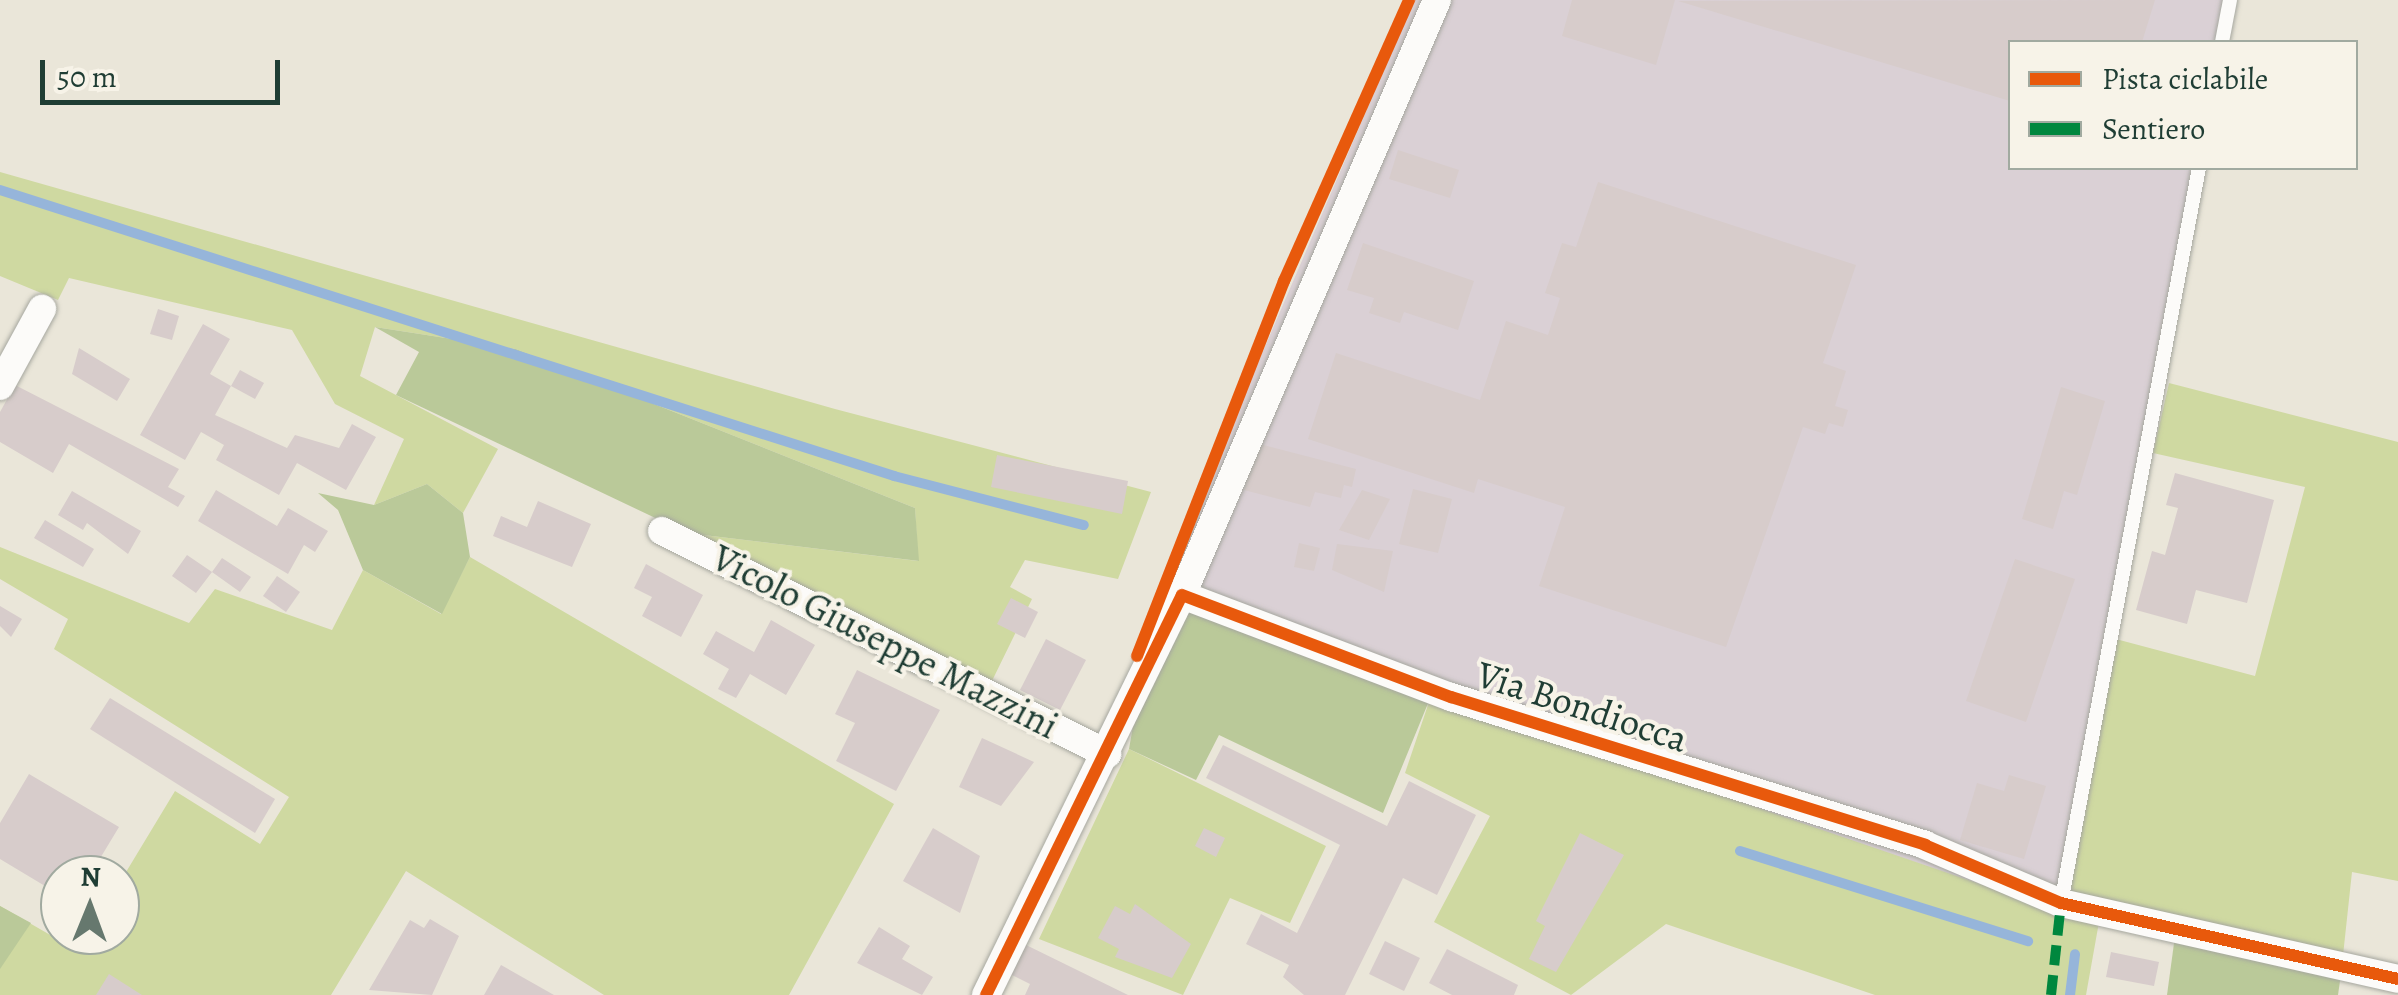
<!DOCTYPE html>
<html>
<head>
<meta charset="utf-8">
<style>
  body { margin:0 }
  #map { position:relative; width:2398px; height:995px; overflow:hidden; background:#eae6d9; font-family:Alegreya,serif }
  div>[style] { position:absolute }
  [style*='--x'] { left:calc(var(--x)*1px); top:calc(var(--y)*1px); width:calc(var(--w)*1px); rotate:calc(var(--a)*1deg) }
  .industrial>* { inset:0; background:#dad0d5 }
  .green>* { inset:0; background:#cfd9a1 }
  .forest>* { inset:0; background:#bac999 }
  .stream>* { height:10px; margin:-5px; padding:0 5px; transform-origin:5px; border-radius:5px; background:#96b5da }
  .building>* { inset:0; background:#d7cccb }
  .roads { filter:drop-shadow(0 0 2px #a6a79f) drop-shadow(0 0 2px #a6a79f) }
  .lane>* { height:14px; margin:-7px; padding:0 7px; transform-origin:7px; border-radius:7px; background:#fcfbf9 }
  .street>* { height:28px; margin:-14px; padding:0 14px; transform-origin:14px; border-radius:14px; background:#fcfbf9 }
  .quiet>* { height:10px; margin-top:-5px; transform-origin:0; background:repeating-linear-gradient(90deg,#00873e 0 20px,transparent 0 30px) }
  .cycleway>* { height:12px; margin:-6px; padding:0 6px; transform-origin:6px; border-radius:6px; background:#e8590c }
  span { translate:-50% -50%; white-space:nowrap; text-align:center; line-height:1.15; -webkit-text-stroke:8px #f7f3e8; paint-order:stroke }
  .street-label { font-size:38px; color:#1f3d34 }
  .legend { position:absolute; left:2008px; top:40px; width:350px; height:130px; box-sizing:border-box; background:#f7f3e8; border:2px solid #a1aaa0; margin:0; padding:12px 18px; list-style:none; font-size:30px; color:#1f3d34 }
  .legend li { display:flex; align-items:center; gap:20px; height:50px }
  .legend b { width:50px; border:2px solid #a1aaa0 }
  .north { position:absolute; left:40px; top:855px; width:100px; height:100px; box-sizing:border-box; background:#f7f3e8; border:2px solid #a1aaa0; border-radius:50%; rotate:1deg; font-size:28px; font-weight:700; line-height:40px; text-align:center; color:#1f3d34 }
  .north::after { content:''; display:block; margin:auto; width:35px; height:45px; background:#66786e; clip-path:polygon(50% 0,100% 100%,50% 72%,0 100%) }
  .scale { position:absolute; left:40px; top:60px; width:240px; height:45px; box-sizing:border-box; border:5px solid #1f3d34; border-top:0; padding-left:12px; font-size:30px; line-height:35px; white-space:nowrap; color:#1f3d34; -webkit-text-stroke:8px #f7f3e8; paint-order:stroke }
</style>
</head>
<body>
<div id="map">
  <div class="industrial">
    <div style="clip-path:polygon(1414px 0,2231px 0,2224px 42px,2010px 42px,2010px 168px,2204px 168px,2059px 911px,1154px 605px)"></div>
  </div>
  <div class="green">
    <div style="clip-path:polygon(0 172px,835px 409px,1151px 492px,1118px 579px,1025px 560px,1010px 587px,1032px 599px,990px 685px,687px 533px,918px 561px,915px 508px,516px 349px,375px 327px,360px 376px,498px 449px,463px 513px,427px 484px,374px 505px,404px 439px,335px 404px,292px 330px,69px 278px,58px 300px,0 276px)"></div>
    <div style="clip-path:polygon(2169px 383px,2398px 442px,2398px 881px,2352px 872px,2341px 974px,2099px 922px,2086px 995px,1875px 995px,1666px 924px,1571px 995px,1434px 922px,1490px 816px,1405px 773px,1431px 696px,2059px 911px,2112px 638px,2255px 676px,2305px 487px,2153px 453px)"></div>
    <div style="clip-path:polygon(0 547px,189px 623px,215px 589px,332px 630px,363px 570px,441px 614px,470px 557px,894px 804px,789px 995px,604px 995px,406px 871px,331px 995px,0 995px,0 906px,78px 951px,88px 935px,120px 935px,120px 882px,175px 791px,260px 844px,289px 797px,54px 649px,68px 619px,0 579px)"></div>
    <div style="clip-path:polygon(1129px 749px,1326px 846px,1290px 923px,1230px 898px,1183px 995px,1039px 939px)"></div>
  </div>
  <div class="forest">
    <div style="clip-path:polygon(375px 327px,516px 349px,915px 508px,919px 561px,687px 533px,396px 395px,419px 352px)"></div>
    <div style="clip-path:polygon(427px 484px,463px 513px,470px 557px,442px 614px,363px 570px,338px 510px,318px 493px,374px 505px)"></div>
    <div style="clip-path:polygon(1154px 605px,1214px 607px,1431px 696px,1383px 813px,1219px 735px,1196px 780px,1129px 749px)"></div>
    <div style="clip-path:polygon(0 906px,31px 923px,0 969px)"></div>
    <div style="clip-path:polygon(2175px 936px,2341px 974px,2338px 995px,2167px 995px)"></div>
  </div>
  <div class="stream">
    <div style="--x:0;--y:190;--w:939;--a:17.74"></div>
    <div style="--x:894;--y:476;--w:196;--a:14.5"></div>
    <div style="--x:1740;--y:851;--w:302;--a:17.4"></div>
    <div style="--x:2070;--y:995;--w:41;--a:-83"></div>
  </div>
  <div class="building">
    <div style="clip-path:polygon(1572px 0,1675px 0,1656px 65px,1562px 36px)"></div>
    <div style="clip-path:polygon(2155px 0,2142px 42px,2010px 42px,2010px 101px,1678px 1px)"></div>
    <div style="clip-path:polygon(1398px 150px,1459px 170px,1450px 198px,1389px 179px)"></div>
    <div style="clip-path:polygon(1598px 182px,1856px 265px,1823px 363px,1846px 371px,1835px 406px,1848px 410px,1843px 427px,1829px 423px,1825px 434px,1803px 427px,1726px 647px,1539px 586px,1565px 507px,1478px 479px,1474px 493px,1308px 439px,1336px 353px,1480px 400px,1506px 321px,1548px 335px,1560px 298px,1545px 293px,1562px 243px,1576px 247px)"></div>
    <div style="clip-path:polygon(1363px 243px,1474px 281px,1458px 330px,1404px 312px,1400px 323px,1369px 313px,1374px 298px,1347px 290px)"></div>
    <div style="clip-path:polygon(158px 309px,179px 316px,172px 340px,150px 334px)"></div>
    <div style="clip-path:polygon(203px 324px,230px 339px,210px 374px,231px 386px,215px 415px,287px 448px,295px 435px,339px 448px,352px 424px,376px 437px,346px 490px,297px 463px,279px 495px,216px 460px,224px 445px,201px 432px,185px 460px,140px 435px)"></div>
    <div style="clip-path:polygon(79px 348px,130px 379px,117px 401px,72px 374px)"></div>
    <div style="clip-path:polygon(240px 370px,264px 383px,255px 399px,231px 386px)"></div>
    <div style="clip-path:polygon(15px 385px,179px 469px,168px 487px,185px 496px,178px 507px,69px 444px,53px 473px,0 442px,0 412px)"></div>
    <div style="clip-path:polygon(2061px 387px,2105px 401px,2077px 495px,2064px 491px,2053px 529px,2022px 519px)"></div>
    <div style="clip-path:polygon(1256px 443px,1356px 469px,1352px 487px,1344px 485px,1341px 498px,1315px 492px,1310px 507px,1244px 490px)"></div>
    <div style="clip-path:polygon(997px 455px,1128px 481px,1122px 514px,991px 487px)"></div>
    <div style="clip-path:polygon(2175px 473px,2274px 500px,2247px 603px,2196px 590px,2187px 624px,2136px 610px,2152px 551px,2165px 555px,2178px 508px,2166px 505px)"></div>
    <div style="clip-path:polygon(1413px 489px,1452px 499px,1438px 553px,1399px 544px)"></div>
    <div style="clip-path:polygon(216px 490px,277px 526px,288px 508px,328px 531px,315px 552px,304px 545px,288px 574px,198px 521px)"></div>
    <div style="clip-path:polygon(1362px 490px,1390px 499px,1369px 540px,1339px 530px)"></div>
    <div style="clip-path:polygon(72px 491px,141px 531px,128px 554px,87px 523px,83px 530px,58px 515px)"></div>
    <div style="clip-path:polygon(538px 501px,591px 524px,572px 567px,493px 536px,501px 516px,527px 527px)"></div>
    <div style="clip-path:polygon(45px 520px,94px 549px,83px 567px,34px 538px)"></div>
    <div style="clip-path:polygon(1299px 543px,1320px 548px,1314px 571px,1294px 567px)"></div>
    <div style="clip-path:polygon(1337px 544px,1393px 551px,1384px 592px,1332px 570px)"></div>
    <div style="clip-path:polygon(187px 555px,212px 572px,222px 558px,251px 577px,240px 592px,212px 572px,196px 593px,172px 576px)"></div>
    <div style="clip-path:polygon(2015px 559px,2075px 579px,2026px 722px,1966px 701px)"></div>
    <div style="clip-path:polygon(646px 564px,703px 595px,681px 637px,642px 616px,652px 597px,634px 588px)"></div>
    <div style="clip-path:polygon(277px 576px,300px 592px,286px 612px,263px 596px)"></div>
    <div style="clip-path:polygon(1011px 598px,1038px 612px,1025px 638px,997px 624px)"></div>
    <div style="clip-path:polygon(0 606px,22px 619px,11px 637px,0 626px)"></div>
    <div style="clip-path:polygon(771px 620px,815px 645px,786px 695px,750px 674px,736px 698px,718px 689px,729px 669px,703px 654px,716px 631px,754px 652px)"></div>
    <div style="clip-path:polygon(1046px 639px,1086px 660px,1060px 710px,1020px 690px)"></div>
    <div style="clip-path:polygon(857px 670px,940px 710px,896px 791px,836px 761px,855px 723px,835px 714px)"></div>
    <div style="clip-path:polygon(110px 698px,275px 799px,255px 833px,90px 729px)"></div>
    <div style="clip-path:polygon(982px 738px,1034px 762px,1001px 806px,959px 787px)"></div>
    <div style="clip-path:polygon(1223px 745px,1387px 826px,1409px 781px,1476px 815px,1437px 895px,1403px 878px,1345px 995px,1304px 995px,1283px 977px,1289px 965px,1246px 944px,1261px 914px,1297px 933px,1340px 845px,1206px 778px)"></div>
    <div style="clip-path:polygon(29px 774px,119px 827px,90px 875px,60px 875px,60px 895px,0 859px,0 823px)"></div>
    <div style="clip-path:polygon(2009px 775px,2046px 786px,2024px 859px,1960px 840px,1977px 783px,2004px 791px)"></div>
    <div style="clip-path:polygon(933px 828px,980px 856px,960px 913px,903px 881px)"></div>
    <div style="clip-path:polygon(1204px 828px,1225px 838px,1216px 857px,1195px 846px)"></div>
    <div style="clip-path:polygon(1580px 833px,1624px 855px,1556px 972px,1529px 959px,1545px 926px,1536px 921px)"></div>
    <div style="clip-path:polygon(1135px 904px,1191px 944px,1172px 978px,1115px 957px,1119px 949px,1098px 938px,1115px 906px,1130px 914px)"></div>
    <div style="clip-path:polygon(430px 919px,459px 936px,432px 995px,369px 990px,410px 920px,424px 928px)"></div>
    <div style="clip-path:polygon(879px 927px,910px 946px,902px 959px,933px 977px,922px 995px,857px 963px)"></div>
    <div style="clip-path:polygon(1385px 941px,1420px 958px,1404px 991px,1369px 974px)"></div>
    <div style="clip-path:polygon(1020px 942px,1128px 995px,1025px 995px,1030px 984px,1006px 972px)"></div>
    <div style="clip-path:polygon(1447px 949px,1518px 985px,1514px 995px,1452px 995px,1429px 983px)"></div>
    <div style="clip-path:polygon(2111px 952px,2159px 962px,2154px 986px,2106px 977px)"></div>
    <div style="clip-path:polygon(501px 965px,554px 995px,484px 995px)"></div>
    <div style="clip-path:polygon(109px 974px,142px 995px,96px 995px)"></div>
  </div>
  <div class="roads">
    <div class="lane">
      <div style="--x:2222;--y:42;--w:43;--a:-79.2"></div>
      <div style="--x:2061;--y:903;--w:748;--a:-79.37"></div>
    </div>
    <div class="street">
      <div style="--x:0;--y:386;--w:88;--a:-61.4"></div>
      <div style="--x:662;--y:531;--w:498;--a:26.6"></div>
      <div style="--x:1182;--y:595;--w:647;--a:-66.8"></div>
      <div style="--x:986;--y:995;--w:445;--a:-63.9"></div>
      <div style="--x:1182;--y:595;--w:288;--a:20.8"></div>
      <div style="--x:1451;--y:697;--w:497;--a:17.3"></div>
      <div style="--x:1925;--y:845;--w:148;--a:23.1"></div>
      <div style="--x:2061;--y:903;--w:345;--a:12.7"></div>
    </div>
  </div>
  <div class="quiet">
    <div style="--x:2051;--y:995;--w:93;--a:-83.8"></div>
  </div>
  <div class="cycleway">
    <div style="--x:1137;--y:656;--w:403;--a:-68.6"></div>
    <div style="--x:1284;--y:281;--w:308;--a:-66"></div>
    <div style="--x:986;--y:995;--w:445;--a:-63.9"></div>
    <div style="--x:1182;--y:595;--w:288;--a:20.8"></div>
    <div style="--x:1451;--y:697;--w:497;--a:17.3"></div>
    <div style="--x:1925;--y:845;--w:148;--a:23.1"></div>
    <div style="--x:2061;--y:903;--w:345;--a:12.7"></div>
  </div>
  <div class="street-label">
    <span style="left:885px;top:642px;rotate:27deg">Vicolo Giuseppe Mazzini</span>
    <span style="left:1582px;top:707px;rotate:18deg">Via Bondiocca</span>
  </div>
  <ul class="legend">
  <li><b style="height:12px;background:#e8590c"></b>Pista ciclabile</li>
  <li><b style="height:12px;background:#00873e"></b>Sentiero</li>
  </ul>
  <div class="north">N</div>
  <div class="scale">50 m</div>
</div>
</body>
</html>
